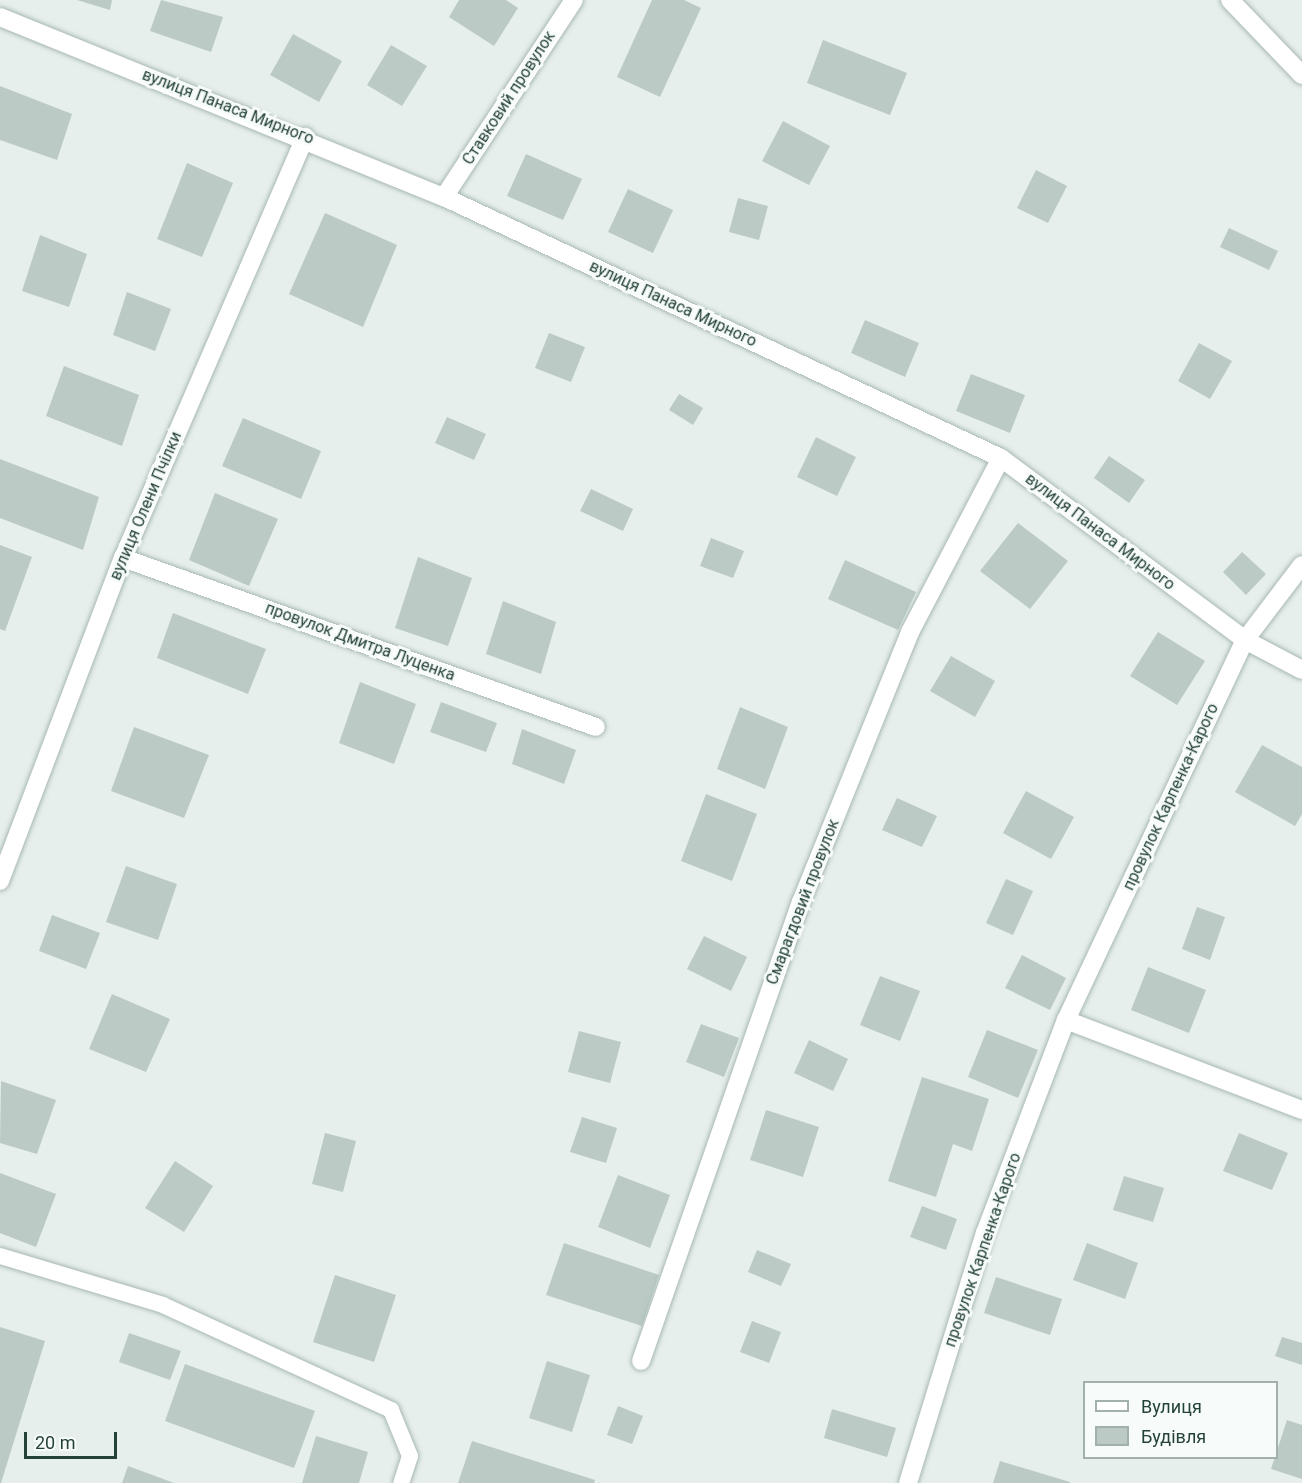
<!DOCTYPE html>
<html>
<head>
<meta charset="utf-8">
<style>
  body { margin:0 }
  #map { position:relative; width:1302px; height:1483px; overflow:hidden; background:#e6efeb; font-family:Roboto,sans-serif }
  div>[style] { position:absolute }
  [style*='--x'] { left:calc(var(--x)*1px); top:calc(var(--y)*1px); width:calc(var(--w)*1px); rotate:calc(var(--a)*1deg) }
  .building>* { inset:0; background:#bbcac4 }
  .roads { filter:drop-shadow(0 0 2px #a8b8b2) drop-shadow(0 0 2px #a8b8b2) }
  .service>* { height:16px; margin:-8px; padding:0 8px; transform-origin:8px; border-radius:8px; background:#fff }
  .minor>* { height:18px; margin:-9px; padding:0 9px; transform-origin:9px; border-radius:9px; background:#fff }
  span { translate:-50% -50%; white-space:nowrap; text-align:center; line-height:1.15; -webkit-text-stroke:6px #f7fbf9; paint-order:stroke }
  .street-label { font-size:16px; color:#24423a }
  .legend { position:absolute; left:1083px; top:1381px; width:195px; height:78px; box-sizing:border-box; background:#f7fbf9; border:2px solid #a3b1ad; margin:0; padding:8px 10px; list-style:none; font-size:18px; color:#24423a }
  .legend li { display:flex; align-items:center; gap:12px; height:30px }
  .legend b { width:30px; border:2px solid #a3b1ad }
  .scale { position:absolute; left:24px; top:1432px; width:93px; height:27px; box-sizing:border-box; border:3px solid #24423a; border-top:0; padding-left:8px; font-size:18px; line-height:21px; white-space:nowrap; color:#24423a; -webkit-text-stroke:4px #f7fbf9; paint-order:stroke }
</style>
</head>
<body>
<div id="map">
  <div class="building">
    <div style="clip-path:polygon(77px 0,112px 0,110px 10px)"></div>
    <div style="clip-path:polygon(161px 0,223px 17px,211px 52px,150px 31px)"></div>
    <div style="clip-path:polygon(459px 0,506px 0,518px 8px,494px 46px,449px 17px)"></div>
    <div style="clip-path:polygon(652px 0,684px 0,701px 8px,660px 97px,617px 77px)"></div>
    <div style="clip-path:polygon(293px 34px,342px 61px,319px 102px,270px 75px)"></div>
    <div style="clip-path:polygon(823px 40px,907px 73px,890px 115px,807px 83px)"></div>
    <div style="clip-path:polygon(391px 45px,427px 66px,402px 106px,367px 85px)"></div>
    <div style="clip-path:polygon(0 86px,72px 114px,57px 160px,0 140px)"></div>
    <div style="clip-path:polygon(783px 121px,830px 146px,809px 185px,762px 161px)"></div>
    <div style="clip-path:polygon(526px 154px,582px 179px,563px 220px,507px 196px)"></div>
    <div style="clip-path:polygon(187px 163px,233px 183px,202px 257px,157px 239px)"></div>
    <div style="clip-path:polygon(1036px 170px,1067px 186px,1048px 223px,1017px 208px)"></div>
    <div style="clip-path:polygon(628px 189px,673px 210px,653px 253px,608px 232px)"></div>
    <div style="clip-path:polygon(738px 198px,768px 206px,759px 240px,729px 232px)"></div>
    <div style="clip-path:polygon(325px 213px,397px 245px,363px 327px,289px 294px)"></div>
    <div style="clip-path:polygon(1229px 228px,1278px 251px,1269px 270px,1220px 247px)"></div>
    <div style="clip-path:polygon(40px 235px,87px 254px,69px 307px,22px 291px)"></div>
    <div style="clip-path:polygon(127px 292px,171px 309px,155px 351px,113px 335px)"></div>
    <div style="clip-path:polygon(865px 320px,919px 343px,905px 377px,851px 353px)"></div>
    <div style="clip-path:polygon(549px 333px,585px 347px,571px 382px,535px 368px)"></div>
    <div style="clip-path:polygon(1199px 343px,1232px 361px,1210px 399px,1178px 381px)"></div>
    <div style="clip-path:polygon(64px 366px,139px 395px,122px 446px,46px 416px)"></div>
    <div style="clip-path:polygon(971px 374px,1025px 395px,1010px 433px,956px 411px)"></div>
    <div style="clip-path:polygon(679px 394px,703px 408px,693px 425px,669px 410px)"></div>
    <div style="clip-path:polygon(447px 417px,486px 434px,474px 460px,435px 443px)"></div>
    <div style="clip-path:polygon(243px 418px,321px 451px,301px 499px,222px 466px)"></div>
    <div style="clip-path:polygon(816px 437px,856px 457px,837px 496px,797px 477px)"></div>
    <div style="clip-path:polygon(1109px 456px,1145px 480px,1129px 503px,1094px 478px)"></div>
    <div style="clip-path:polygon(0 459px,99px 497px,83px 550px,0 518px)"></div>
    <div style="clip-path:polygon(591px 489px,633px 509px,623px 531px,580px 511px)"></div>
    <div style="clip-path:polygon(215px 493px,278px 519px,249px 586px,189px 560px)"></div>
    <div style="clip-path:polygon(1018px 523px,1068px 561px,1030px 609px,980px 571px)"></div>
    <div style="clip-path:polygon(711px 538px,744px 551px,733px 578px,700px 566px)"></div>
    <div style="clip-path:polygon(0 545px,32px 557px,5px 631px,0 629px)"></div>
    <div style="clip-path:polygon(1242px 552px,1266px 574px,1246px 595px,1223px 572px)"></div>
    <div style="clip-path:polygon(418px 557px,472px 578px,448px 646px,395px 628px)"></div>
    <div style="clip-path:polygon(845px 560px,916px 592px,898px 630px,828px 599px)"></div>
    <div style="clip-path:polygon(503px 601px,556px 622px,541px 674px,486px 654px)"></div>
    <div style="clip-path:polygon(173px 613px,266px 649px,248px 694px,157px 658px)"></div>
    <div style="clip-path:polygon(1158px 632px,1205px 661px,1177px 705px,1130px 676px)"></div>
    <div style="clip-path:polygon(951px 656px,995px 681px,975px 717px,930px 691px)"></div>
    <div style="clip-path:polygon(360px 682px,416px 704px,394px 764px,339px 743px)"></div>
    <div style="clip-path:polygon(441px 702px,497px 723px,486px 752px,430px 732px)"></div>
    <div style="clip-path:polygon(740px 707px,788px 727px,765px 789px,717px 769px)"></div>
    <div style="clip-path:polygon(134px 727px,209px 755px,184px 818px,111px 791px)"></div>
    <div style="clip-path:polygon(522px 729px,576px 750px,564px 784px,512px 764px)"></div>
    <div style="clip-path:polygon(1262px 745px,1302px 767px,1302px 814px,1295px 826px,1235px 792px)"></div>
    <div style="clip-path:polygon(1026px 791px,1074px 817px,1051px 859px,1003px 833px)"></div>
    <div style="clip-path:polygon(706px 794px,757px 814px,732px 881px,681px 861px)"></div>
    <div style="clip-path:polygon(897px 798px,937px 816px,922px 847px,882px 830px)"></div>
    <div style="clip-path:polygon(126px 866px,177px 884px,158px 940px,106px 922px)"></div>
    <div style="clip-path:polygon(1006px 879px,1033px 891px,1013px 935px,986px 923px)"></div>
    <div style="clip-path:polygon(1197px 907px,1225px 917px,1210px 960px,1182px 949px)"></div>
    <div style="clip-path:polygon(52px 915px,100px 933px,86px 969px,39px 951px)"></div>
    <div style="clip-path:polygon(704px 936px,747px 957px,731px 991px,687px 969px)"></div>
    <div style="clip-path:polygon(1022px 955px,1066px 978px,1050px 1010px,1005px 988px)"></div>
    <div style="clip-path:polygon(1148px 967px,1206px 990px,1189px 1033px,1131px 1010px)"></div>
    <div style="clip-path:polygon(880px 976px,920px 991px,900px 1041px,860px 1025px)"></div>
    <div style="clip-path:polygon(112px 994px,170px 1019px,146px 1072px,89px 1049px)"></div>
    <div style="clip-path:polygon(701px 1024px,739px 1038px,724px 1077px,686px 1062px)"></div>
    <div style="clip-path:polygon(987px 1030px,1038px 1050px,1018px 1098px,968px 1077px)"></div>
    <div style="clip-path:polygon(579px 1031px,621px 1042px,610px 1083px,568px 1072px)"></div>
    <div style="clip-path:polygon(809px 1040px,848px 1059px,833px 1091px,794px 1073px)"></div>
    <div style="clip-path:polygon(922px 1077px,989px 1099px,972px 1151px,953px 1144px,936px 1197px,888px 1181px)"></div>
    <div style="clip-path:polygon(1px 1081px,56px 1100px,37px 1154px,0 1143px)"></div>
    <div style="clip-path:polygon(766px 1110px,819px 1127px,803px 1177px,750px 1160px)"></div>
    <div style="clip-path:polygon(582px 1117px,617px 1128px,606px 1163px,570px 1152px)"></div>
    <div style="clip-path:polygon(325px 1133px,356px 1141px,343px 1192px,312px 1184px)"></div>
    <div style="clip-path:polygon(1239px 1133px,1288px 1153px,1272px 1190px,1223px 1171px)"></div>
    <div style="clip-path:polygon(175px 1161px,213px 1186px,184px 1232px,145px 1208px)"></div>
    <div style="clip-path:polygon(0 1173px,56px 1194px,36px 1247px,0 1233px)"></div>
    <div style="clip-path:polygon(618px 1175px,670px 1195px,650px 1248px,598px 1227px)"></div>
    <div style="clip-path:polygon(1124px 1176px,1164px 1188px,1153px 1222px,1113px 1210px)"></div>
    <div style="clip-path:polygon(922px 1206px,957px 1219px,946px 1250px,910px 1237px)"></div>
    <div style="clip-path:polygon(564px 1243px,659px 1275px,642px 1326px,546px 1295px)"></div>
    <div style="clip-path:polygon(1087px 1243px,1138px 1263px,1125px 1299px,1073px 1280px)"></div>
    <div style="clip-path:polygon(757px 1250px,791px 1264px,781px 1286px,748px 1272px)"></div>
    <div style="clip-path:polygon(335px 1275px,396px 1295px,374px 1362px,313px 1342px)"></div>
    <div style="clip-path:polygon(996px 1277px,1062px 1299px,1050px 1335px,984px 1313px)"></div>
    <div style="clip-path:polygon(752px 1321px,781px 1332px,769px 1363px,740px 1352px)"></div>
    <div style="clip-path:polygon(0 1327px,45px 1341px,1px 1483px,0 1483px)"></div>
    <div style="clip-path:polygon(129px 1333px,181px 1351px,170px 1380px,119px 1362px)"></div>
    <div style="clip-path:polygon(1282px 1337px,1302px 1343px,1302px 1365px,1275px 1356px)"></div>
    <div style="clip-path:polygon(547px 1361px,590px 1375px,572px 1432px,529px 1418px)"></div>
    <div style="clip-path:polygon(185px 1364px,315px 1411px,294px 1468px,165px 1421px)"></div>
    <div style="clip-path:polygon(618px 1406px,643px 1416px,632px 1444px,607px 1435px)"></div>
    <div style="clip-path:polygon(832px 1409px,896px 1428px,887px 1457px,824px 1438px)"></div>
    <div style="clip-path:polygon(1287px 1420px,1302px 1425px,1302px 1479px,1271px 1469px)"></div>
    <div style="clip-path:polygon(316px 1436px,368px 1452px,359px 1483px,302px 1483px)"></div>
    <div style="clip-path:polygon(472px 1441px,595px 1480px,594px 1483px,458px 1483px)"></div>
    <div style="clip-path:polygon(1000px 1461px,1070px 1482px,1070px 1483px,993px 1483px)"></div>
    <div style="clip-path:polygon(128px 1466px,174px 1483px,122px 1483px)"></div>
  </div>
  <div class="roads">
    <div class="service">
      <div style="--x:0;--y:1256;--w:170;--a:16.7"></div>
      <div style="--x:163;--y:1305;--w:251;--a:24.7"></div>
      <div style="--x:391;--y:1410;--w:50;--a:67.6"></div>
      <div style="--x:410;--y:1456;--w:28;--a:108"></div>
    </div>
    <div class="minor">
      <div style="--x:1230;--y:0;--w:104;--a:46.2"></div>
      <div style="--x:0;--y:17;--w:479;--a:22.1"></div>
      <div style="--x:444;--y:197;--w:615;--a:25.11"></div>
      <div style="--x:1001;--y:458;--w:304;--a:36.7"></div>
      <div style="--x:1245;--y:640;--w:64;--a:27.8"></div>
      <div style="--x:444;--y:197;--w:236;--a:-56.6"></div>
      <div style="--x:123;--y:558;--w:502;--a:19.66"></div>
      <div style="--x:0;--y:881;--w:346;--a:-69.2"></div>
      <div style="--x:123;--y:558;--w:459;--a:-66.6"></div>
      <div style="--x:1066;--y:1020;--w:253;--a:20.9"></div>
      <div style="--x:641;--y:1361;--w:486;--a:-70.8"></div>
      <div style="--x:801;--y:902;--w:291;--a:-68"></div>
      <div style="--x:910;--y:632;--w:196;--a:-62.4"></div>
      <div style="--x:908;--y:1483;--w:262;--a:-72.9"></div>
      <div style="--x:985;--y:1233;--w:228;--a:-69.2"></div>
      <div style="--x:1066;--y:1020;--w:420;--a:-64.8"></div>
      <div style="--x:1245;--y:640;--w:94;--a:-52.8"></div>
    </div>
  </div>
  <div class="street-label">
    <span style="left:509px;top:98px;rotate:-57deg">Ставковий провулок</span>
    <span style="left:228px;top:107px;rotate:21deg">вулиця Панаса Мирного</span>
    <span style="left:673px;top:304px;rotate:25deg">вулиця Панаса Мирного</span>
    <span style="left:146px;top:506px;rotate:-67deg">вулиця Олени Пчілки</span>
    <span style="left:1100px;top:532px;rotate:37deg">вулиця Панаса Мирного</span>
    <span style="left:360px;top:642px;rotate:20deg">провулок Дмитра Луценка</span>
    <span style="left:1171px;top:797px;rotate:-65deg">провулок Карпенка-Карого</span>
    <span style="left:803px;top:902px;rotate:-69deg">Смарагдовий провулок</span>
    <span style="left:983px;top:1250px;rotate:-71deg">провулок Карпенка-Карого</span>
  </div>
  <ul class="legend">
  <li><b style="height:8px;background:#fff"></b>Вулиця</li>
  <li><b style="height:16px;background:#bbcac4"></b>Будівля</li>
  </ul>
  <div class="scale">20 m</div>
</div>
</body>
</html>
